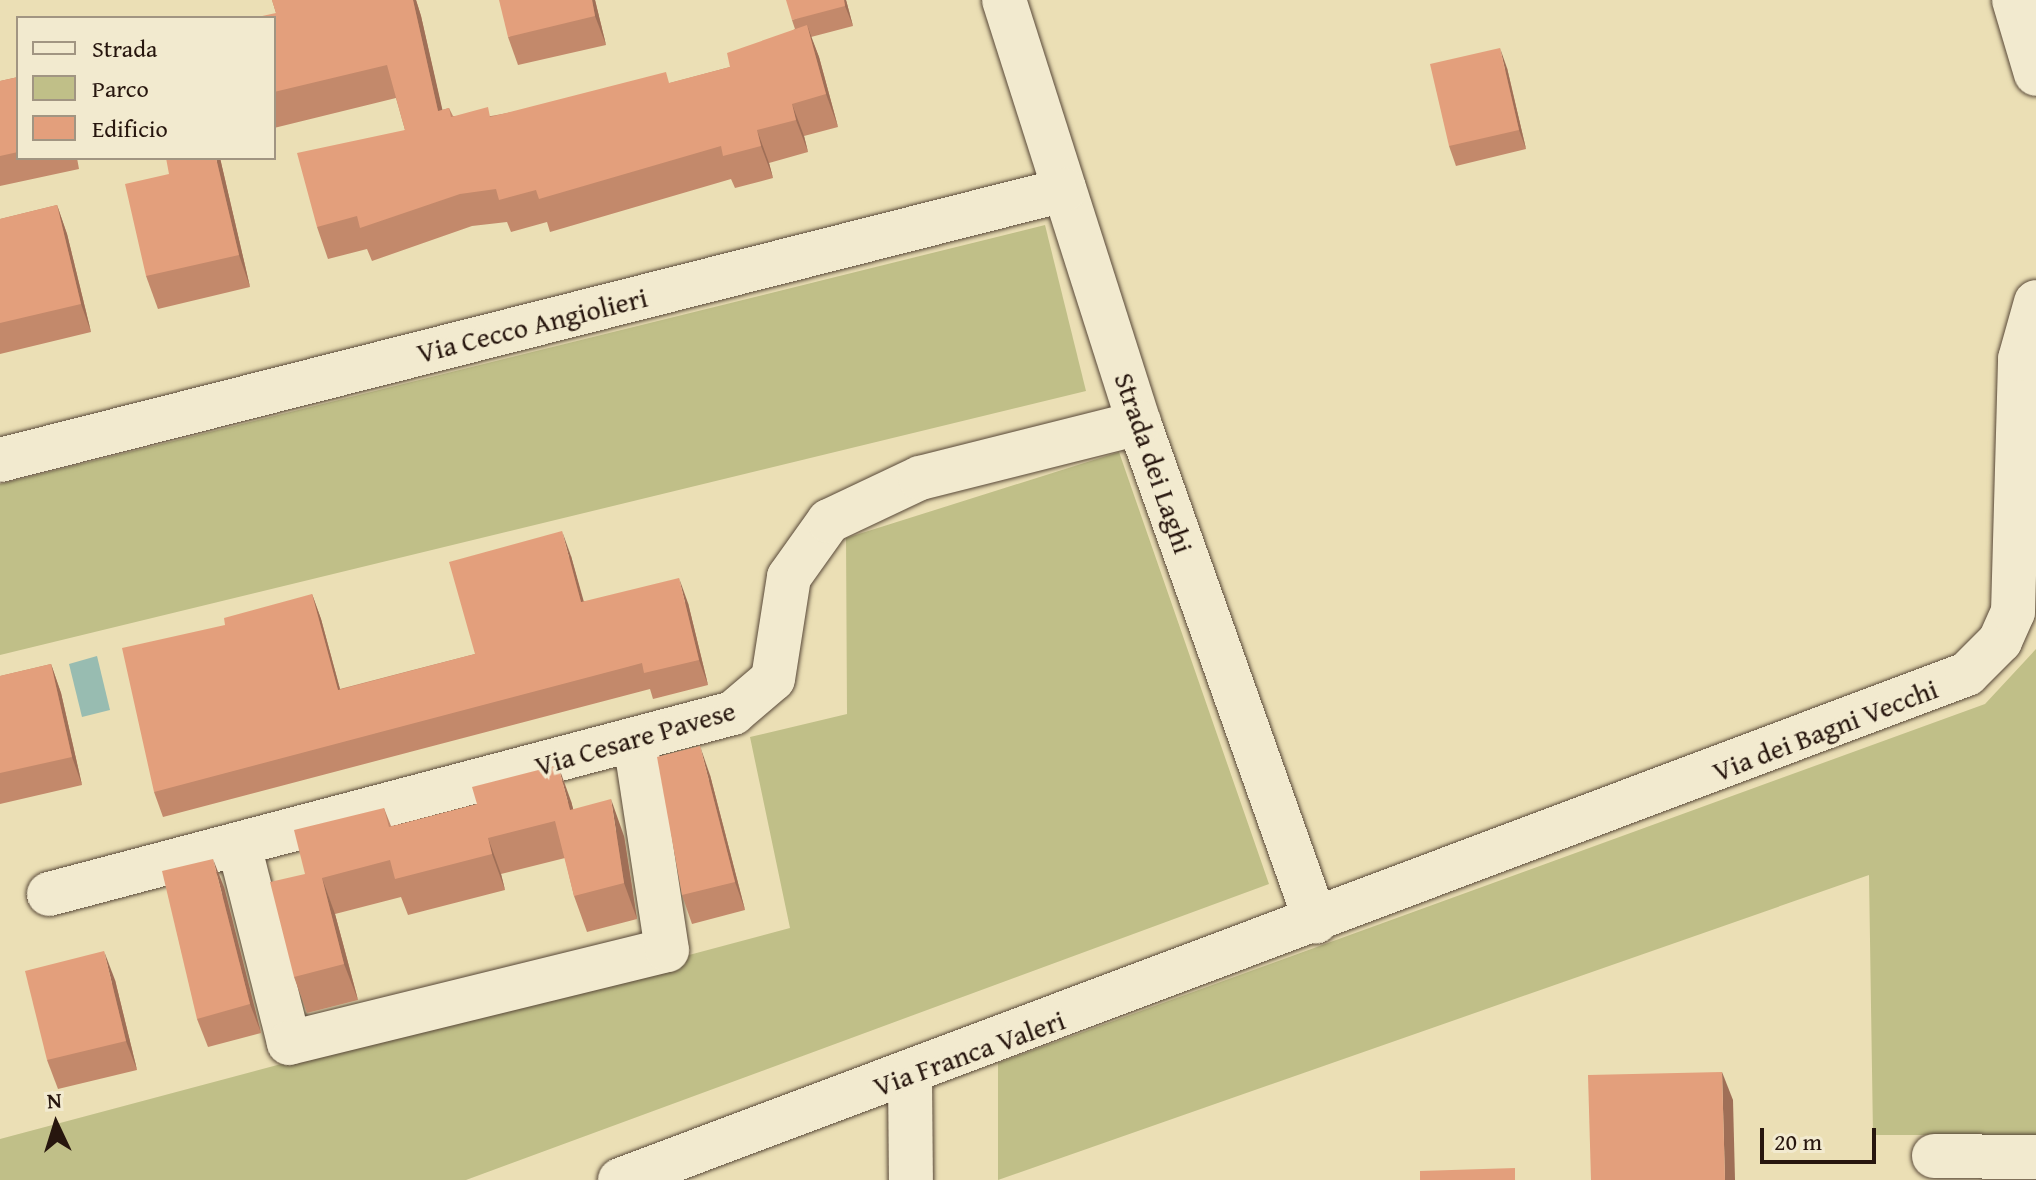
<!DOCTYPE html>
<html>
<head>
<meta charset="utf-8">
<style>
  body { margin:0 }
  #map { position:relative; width:2036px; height:1180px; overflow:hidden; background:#ebdfb5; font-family:"Gentium Book Plus",serif }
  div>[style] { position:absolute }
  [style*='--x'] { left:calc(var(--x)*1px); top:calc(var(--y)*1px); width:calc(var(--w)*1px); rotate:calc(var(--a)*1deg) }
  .green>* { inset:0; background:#c0bf88 }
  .water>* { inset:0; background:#98bcb1 }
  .roads { filter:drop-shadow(0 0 2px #584838) drop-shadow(0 0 2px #584838) }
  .minor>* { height:44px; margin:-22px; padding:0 22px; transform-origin:22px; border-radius:22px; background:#f2eacf }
  .wall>* { inset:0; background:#c3896b }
  .shaded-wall>* { inset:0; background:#9f6f57 }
  .building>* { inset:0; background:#e39f7c }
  span { translate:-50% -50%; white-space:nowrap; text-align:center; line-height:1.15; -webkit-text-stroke:7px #f2eacf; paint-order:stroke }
  .street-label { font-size:28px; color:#27160e }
  .legend { position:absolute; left:16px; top:16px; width:260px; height:144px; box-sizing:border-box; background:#f2eacf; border:2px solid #a19582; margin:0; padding:10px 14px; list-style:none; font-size:24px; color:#27160e }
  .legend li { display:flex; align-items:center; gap:16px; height:40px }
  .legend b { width:40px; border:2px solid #a19582 }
  .north { position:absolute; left:16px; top:1084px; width:80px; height:80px; -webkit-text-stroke:6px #f2eacf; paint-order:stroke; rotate:356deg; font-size:22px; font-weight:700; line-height:32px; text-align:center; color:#27160e }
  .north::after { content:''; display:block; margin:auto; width:28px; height:36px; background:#27160e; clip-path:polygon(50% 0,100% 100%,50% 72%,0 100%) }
  .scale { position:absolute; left:1760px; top:1128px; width:116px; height:36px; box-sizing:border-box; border:4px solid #27160e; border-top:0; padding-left:10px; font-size:24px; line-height:28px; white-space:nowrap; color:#27160e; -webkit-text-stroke:6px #f2eacf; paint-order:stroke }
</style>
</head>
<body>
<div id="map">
  <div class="green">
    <div style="clip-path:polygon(1045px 225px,1086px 391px,0 655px,0 484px)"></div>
    <div style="clip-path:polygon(1119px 452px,1269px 884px,466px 1180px,0 1180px,0 1139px,790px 928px,750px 737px,847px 714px,846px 538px)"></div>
    <div style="clip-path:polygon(2036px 649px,2036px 1135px,1873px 1135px,1869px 875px,998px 1180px,998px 1063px,1985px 704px)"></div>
  </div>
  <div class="water">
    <div style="clip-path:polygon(97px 656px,110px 710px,82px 717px,69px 664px)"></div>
  </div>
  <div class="roads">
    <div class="minor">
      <div style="--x:1004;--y:0;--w:444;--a:72.3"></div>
      <div style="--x:1139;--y:423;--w:529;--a:70.47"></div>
      <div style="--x:2014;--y:0;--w:77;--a:73.4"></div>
      <div style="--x:0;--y:460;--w:1098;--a:-14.24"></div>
      <div style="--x:239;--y:845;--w:204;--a:75.8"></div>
      <div style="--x:289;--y:1043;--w:389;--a:-13.8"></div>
      <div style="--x:667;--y:950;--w:211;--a:-98.7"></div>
      <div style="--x:49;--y:894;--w:708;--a:-14.82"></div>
      <div style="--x:733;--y:713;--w:52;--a:-40.4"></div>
      <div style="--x:773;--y:679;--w:103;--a:-81.1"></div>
      <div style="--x:789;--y:577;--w:69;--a:-54.5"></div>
      <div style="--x:829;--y:521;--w:101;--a:-25.3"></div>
      <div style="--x:920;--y:478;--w:226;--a:-14.1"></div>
      <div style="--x:910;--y:1075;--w:105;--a:89.5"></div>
      <div style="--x:1934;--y:1156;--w:102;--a:0.6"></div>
      <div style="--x:620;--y:1180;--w:1439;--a:-20.59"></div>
      <div style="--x:1967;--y:674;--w:47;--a:-45"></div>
      <div style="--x:2000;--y:641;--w:32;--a:-66"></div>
      <div style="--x:2013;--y:612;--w:253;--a:-88.4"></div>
      <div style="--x:2020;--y:359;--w:59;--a:-74.3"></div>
    </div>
  </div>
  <div class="wall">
    <div style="clip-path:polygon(272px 0,416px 0,421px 16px,442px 110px,449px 108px,453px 116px,491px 116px,670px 83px,730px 67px,795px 29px,792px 20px,846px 0,853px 26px,811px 37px,819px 57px,838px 127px,804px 136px,808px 152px,769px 163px,773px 178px,735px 188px,731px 179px,550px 232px,547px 222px,511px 232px,507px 222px,472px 226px,372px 261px,367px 249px,328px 259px,317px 227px,405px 130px,396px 98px,274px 128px,274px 18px,276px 13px)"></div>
    <div style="clip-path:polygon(595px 0,606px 45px,518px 65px,508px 37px)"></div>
    <div style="clip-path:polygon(1507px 68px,1526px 149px,1456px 166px,1449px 146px)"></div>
    <div style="clip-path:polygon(18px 77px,18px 158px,77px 158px,79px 169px,0 186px,0 81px)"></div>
    <div style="clip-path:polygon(220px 158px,250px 287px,158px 309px,146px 276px)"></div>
    <div style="clip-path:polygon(57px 205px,67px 234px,91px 332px,0 354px,0 219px)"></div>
    <div style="clip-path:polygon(571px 556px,583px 601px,688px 603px,708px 685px,653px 699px,650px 689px,163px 817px,154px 792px,312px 594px,321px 619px,340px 689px,475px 654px)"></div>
    <div style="clip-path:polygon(51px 664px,61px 693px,82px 785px,0 804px,0 676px)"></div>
    <div style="clip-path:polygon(710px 775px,745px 910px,692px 924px,682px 895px)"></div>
    <div style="clip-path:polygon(571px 801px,573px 809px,624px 836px,637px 919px,587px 932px,574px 896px,565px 858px,501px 874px,505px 890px,408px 915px,401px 897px,335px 914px,358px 1000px,307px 1013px,294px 977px,305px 874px,384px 808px,391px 826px)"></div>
    <div style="clip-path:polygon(224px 887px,261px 1033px,208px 1047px,197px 1019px)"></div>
    <div style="clip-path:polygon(115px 980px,137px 1070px,58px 1089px,47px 1060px)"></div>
  </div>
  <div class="shaded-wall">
    <div style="clip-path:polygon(413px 0,416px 0,421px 16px,450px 143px,438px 111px)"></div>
    <div style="clip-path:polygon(592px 0,595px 0,606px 45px,595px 16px)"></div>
    <div style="clip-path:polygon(844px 0,846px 0,853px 26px,845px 6px)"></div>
    <div style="clip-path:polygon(807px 25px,819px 57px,838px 127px,826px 94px)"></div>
    <div style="clip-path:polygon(1500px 48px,1507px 68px,1526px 149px,1519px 130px)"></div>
    <div style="clip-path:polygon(792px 104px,804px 136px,808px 152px,796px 120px)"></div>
    <div style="clip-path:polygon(757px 130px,769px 163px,773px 178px,761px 146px)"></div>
    <div style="clip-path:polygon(216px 158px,220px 158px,250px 287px,239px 255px)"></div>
    <div style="clip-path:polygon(57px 205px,67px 234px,91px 332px,81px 304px)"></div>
    <div style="clip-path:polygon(562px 531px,571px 556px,591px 627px,581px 602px)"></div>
    <div style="clip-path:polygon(679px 578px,688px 603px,708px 685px,699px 660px)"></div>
    <div style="clip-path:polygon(312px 594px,321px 619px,347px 715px,338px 690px)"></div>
    <div style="clip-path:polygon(51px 664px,61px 693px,82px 785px,72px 757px)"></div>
    <div style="clip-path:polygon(700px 746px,710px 775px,745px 910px,735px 882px)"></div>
    <div style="clip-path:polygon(558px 765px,571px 801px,583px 846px,570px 810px)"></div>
    <div style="clip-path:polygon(611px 799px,624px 836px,637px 919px,624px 883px)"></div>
    <div style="clip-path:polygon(488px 838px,501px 874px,505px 890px,492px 854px)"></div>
    <div style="clip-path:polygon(213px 859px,224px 887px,261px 1033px,250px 1004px)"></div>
    <div style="clip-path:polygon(322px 878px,335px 914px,358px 1000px,344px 964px)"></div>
    <div style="clip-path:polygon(104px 951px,115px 980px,137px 1070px,126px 1041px)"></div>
    <div style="clip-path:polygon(1722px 1072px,1733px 1100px,1735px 1180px,1725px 1180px)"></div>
  </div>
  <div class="building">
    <div style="clip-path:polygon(272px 0,413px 0,438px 111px,449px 108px,451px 117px,488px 107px,490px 117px,666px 72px,669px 83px,730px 67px,727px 53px,807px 25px,826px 94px,792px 104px,796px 120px,757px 130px,761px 146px,723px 156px,721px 146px,539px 199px,536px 190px,499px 200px,496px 189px,460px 194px,360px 228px,357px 216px,317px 227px,297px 153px,405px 130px,387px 65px,274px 92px,274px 18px,253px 18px,276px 13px)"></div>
    <div style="clip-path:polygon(499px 0,592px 0,595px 16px,508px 37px)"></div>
    <div style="clip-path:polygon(786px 0,844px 0,845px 6px,792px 20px)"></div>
    <div style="clip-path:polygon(1500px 48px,1519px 130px,1449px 146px,1430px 64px)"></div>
    <div style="clip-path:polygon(18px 77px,18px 152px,0 156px,0 81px)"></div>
    <div style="clip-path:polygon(166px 158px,216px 158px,239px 255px,146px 276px,125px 184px,169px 174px)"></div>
    <div style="clip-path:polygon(57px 205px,81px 304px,0 323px,0 219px)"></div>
    <div style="clip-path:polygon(562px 531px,581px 602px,679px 578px,699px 660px,644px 673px,642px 663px,154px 792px,122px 648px,225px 625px,224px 618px,312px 594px,338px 690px,475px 654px,449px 562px)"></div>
    <div style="clip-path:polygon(51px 664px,72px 757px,0 773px,0 676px)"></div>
    <div style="clip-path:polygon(700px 746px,735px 882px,682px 895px,657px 757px)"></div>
    <div style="clip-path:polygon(558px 765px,570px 810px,611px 799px,624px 883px,574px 896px,555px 821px,488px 838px,492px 854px,395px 879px,390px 860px,322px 878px,344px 964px,294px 977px,270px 882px,305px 874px,294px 830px,384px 808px,389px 827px,477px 804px,472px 787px)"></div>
    <div style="clip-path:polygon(213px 859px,250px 1004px,197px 1019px,162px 871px)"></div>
    <div style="clip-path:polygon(104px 951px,126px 1041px,47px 1060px,25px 971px)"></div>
    <div style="clip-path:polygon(1722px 1072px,1725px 1180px,1591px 1180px,1588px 1075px)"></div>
    <div style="clip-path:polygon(1515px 1168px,1515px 1180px,1420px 1180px,1420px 1171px)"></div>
  </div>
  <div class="street-label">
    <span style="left:532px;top:325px;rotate:-14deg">Via Cecco Angiolieri</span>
    <span style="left:1154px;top:463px;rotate:71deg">Strada dei Laghi</span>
    <span style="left:1825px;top:730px;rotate:-21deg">Via dei Bagni Vecchi</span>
    <span style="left:635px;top:738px;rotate:-16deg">Via Cesare Pavese</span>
    <span style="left:969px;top:1053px;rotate:-20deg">Via Franca Valeri</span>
  </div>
  <ul class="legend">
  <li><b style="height:10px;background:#f2eacf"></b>Strada</li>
  <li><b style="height:22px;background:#c0bf88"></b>Parco</li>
  <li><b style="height:22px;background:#e39f7c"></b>Edificio</li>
  </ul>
  <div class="north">N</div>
  <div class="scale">20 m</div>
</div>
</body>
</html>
